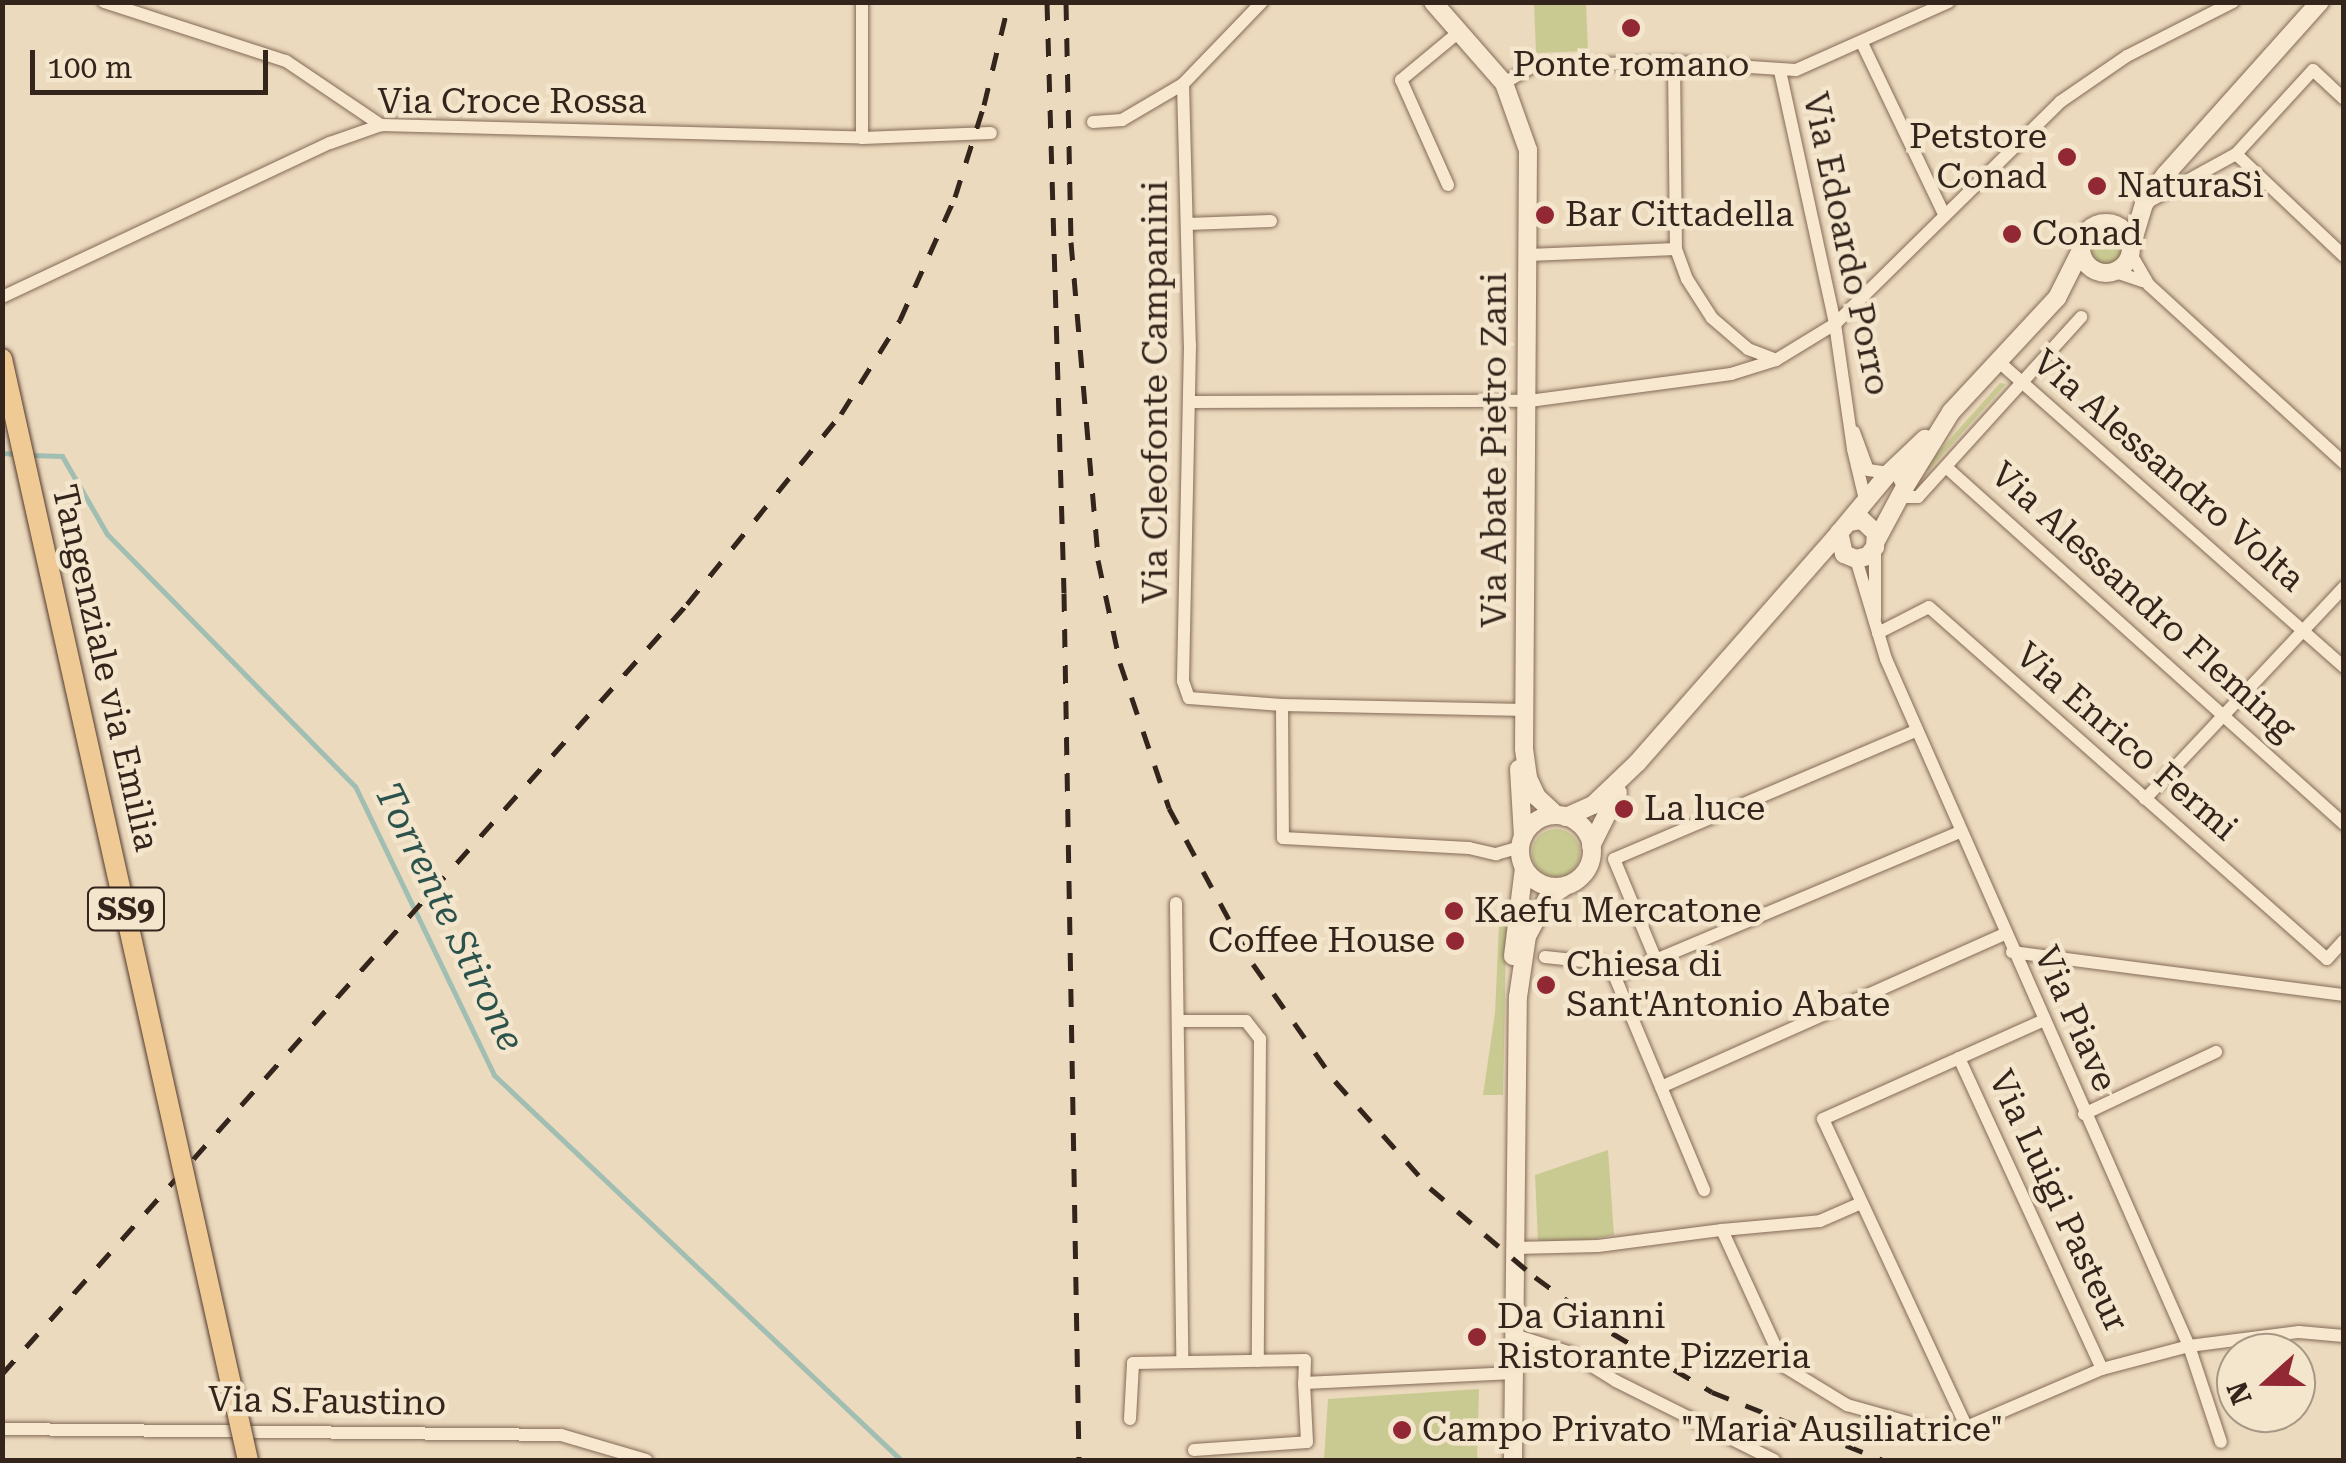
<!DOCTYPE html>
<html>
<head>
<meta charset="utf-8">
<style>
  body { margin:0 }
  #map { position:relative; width:2346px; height:1463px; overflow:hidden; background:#ecdabe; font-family:"Roboto Serif",serif }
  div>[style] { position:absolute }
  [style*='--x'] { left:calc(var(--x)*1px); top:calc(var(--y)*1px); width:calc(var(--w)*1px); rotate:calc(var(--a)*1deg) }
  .green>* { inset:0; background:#c9ca92 }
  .round { border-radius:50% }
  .stream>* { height:5px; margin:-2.5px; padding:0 2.5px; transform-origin:2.5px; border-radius:2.5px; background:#a1beb2 }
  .roads { filter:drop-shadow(0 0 2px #846a57) drop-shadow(0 0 2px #846a57) }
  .street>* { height:12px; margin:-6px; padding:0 6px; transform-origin:6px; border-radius:6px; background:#f8e8d0 }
  .secondary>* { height:18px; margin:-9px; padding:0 9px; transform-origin:9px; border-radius:9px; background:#f8e8d0 }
  .secondary>.ring { margin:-9px; padding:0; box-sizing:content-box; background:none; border:18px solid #f8e8d0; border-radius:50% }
  .rail>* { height:5px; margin-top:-2.5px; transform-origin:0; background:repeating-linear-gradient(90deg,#33251b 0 18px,transparent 0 36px) }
  .bridges { filter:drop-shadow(0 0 2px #51392c) drop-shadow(0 0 2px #51392c) }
  .primary-bridge>* { height:20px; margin:-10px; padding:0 10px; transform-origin:10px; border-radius:10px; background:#f0ca95 }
  .dots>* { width:28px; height:28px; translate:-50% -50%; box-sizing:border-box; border:5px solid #f4e5cd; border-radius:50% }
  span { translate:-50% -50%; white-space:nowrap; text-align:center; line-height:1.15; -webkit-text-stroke:9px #f4e5cd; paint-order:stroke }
  .shield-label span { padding:2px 8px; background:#f4e5cd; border:2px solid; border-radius:8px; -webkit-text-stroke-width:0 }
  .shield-label { font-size:32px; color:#33251b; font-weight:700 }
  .poi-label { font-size:35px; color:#33251b }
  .right { translate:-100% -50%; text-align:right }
  .left { translate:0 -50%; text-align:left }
  .street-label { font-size:35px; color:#33251b }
  .water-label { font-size:38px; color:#2b534c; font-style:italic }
  .frame { position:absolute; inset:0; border:5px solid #33251b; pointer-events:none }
  .north { position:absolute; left:2216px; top:1333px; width:100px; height:100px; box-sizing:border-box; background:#f4e5cd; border:2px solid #a79886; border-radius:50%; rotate:249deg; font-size:28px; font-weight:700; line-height:40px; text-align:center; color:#33251b }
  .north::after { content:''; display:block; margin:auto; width:35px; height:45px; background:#922834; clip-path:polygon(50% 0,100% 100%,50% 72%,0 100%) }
  .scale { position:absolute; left:30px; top:50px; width:238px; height:45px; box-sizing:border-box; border:5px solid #33251b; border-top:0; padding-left:12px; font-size:30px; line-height:35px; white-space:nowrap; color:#33251b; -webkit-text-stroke:8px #f4e5cd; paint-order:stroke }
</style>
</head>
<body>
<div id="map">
  <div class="green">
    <div style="clip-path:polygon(1534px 3px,1586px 3px,1588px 51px,1536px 53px)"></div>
    <div class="round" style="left:2092px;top:235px;width:30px;height:30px"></div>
    <div style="clip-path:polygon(2000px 383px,2006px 384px,1928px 471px,1924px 468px)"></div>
    <div class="round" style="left:1532px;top:829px;width:48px;height:48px"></div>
    <div style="clip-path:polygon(1500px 903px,1514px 907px,1506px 943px,1503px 1095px,1483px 1095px,1495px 1013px)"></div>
    <div style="clip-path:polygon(1608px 1150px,1614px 1235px,1575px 1242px,1538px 1241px,1535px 1175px)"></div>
    <div style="clip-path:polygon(1479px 1389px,1477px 1460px,1324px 1460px,1328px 1399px)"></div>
  </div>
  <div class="stream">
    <div style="--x:2;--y:453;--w:17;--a:3"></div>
    <div style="--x:30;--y:455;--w:32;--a:2"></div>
    <div style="--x:62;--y:456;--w:90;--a:60"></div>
    <div style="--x:107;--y:534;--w:354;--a:45.5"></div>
    <div style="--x:355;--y:786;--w:321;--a:64.3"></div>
    <div style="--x:494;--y:1075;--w:560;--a:43.41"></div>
  </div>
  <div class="roads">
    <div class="street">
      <div style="--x:104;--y:2;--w:191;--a:18"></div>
      <div style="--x:286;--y:61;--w:115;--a:34"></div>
      <div style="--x:1862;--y:43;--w:190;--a:64.4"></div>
      <div style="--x:1674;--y:62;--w:187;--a:89.4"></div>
      <div style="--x:1676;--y:249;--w:32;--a:70"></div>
      <div style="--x:1687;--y:279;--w:46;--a:57.3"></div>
      <div style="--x:1712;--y:318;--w:48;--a:40.7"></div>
      <div style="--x:1748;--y:349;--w:30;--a:21"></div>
      <div style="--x:1780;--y:71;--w:259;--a:77.7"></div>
      <div style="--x:1835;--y:324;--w:126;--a:81.8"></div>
      <div style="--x:1853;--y:449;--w:57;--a:76.7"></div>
      <div style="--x:1504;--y:83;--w:34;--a:-30"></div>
      <div style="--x:1533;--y:66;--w:141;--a:-1.6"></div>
      <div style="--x:1674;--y:62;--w:122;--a:3.8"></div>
      <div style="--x:1796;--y:70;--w:167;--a:-24"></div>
      <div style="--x:1183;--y:84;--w:261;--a:88.5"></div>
      <div style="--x:1190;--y:345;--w:336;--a:91.2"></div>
      <div style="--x:1183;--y:681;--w:18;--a:71"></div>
      <div style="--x:1189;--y:698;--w:93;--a:4.3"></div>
      <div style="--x:1282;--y:705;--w:244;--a:1.2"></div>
      <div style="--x:1093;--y:122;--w:29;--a:-4"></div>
      <div style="--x:1122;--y:120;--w:71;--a:-30.5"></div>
      <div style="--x:1183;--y:84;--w:114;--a:-46.1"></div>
      <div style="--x:862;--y:138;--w:129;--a:-2.2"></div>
      <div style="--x:2236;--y:154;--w:149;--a:43.4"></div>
      <div style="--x:1448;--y:185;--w:115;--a:-114.1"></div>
      <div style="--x:1401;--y:80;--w:75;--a:-39.6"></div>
      <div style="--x:2148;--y:202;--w:100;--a:-28.6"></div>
      <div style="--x:2236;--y:154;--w:114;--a:-47.5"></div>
      <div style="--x:2313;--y:70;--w:42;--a:43.1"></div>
      <div style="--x:1187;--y:224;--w:84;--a:-2"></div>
      <div style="--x:2131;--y:254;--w:36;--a:60"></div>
      <div style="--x:2149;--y:285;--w:264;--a:42.4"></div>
      <div style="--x:1528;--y:255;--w:148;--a:-2.3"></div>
      <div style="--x:2116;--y:272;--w:28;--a:19"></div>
      <div style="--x:2;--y:297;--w:362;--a:-25.2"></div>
      <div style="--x:330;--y:143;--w:54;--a:-19.4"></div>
      <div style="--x:381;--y:125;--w:481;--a:1.5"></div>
      <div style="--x:862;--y:138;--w:136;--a:-90"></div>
      <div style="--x:1998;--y:361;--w:462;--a:41.5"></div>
      <div style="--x:1190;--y:402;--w:339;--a:-0.2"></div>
      <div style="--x:1529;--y:401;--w:204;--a:-7.6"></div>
      <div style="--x:1731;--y:374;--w:47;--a:-17.3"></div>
      <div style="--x:1776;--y:360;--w:69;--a:-31.4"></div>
      <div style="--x:1835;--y:324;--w:316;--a:-44.6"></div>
      <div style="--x:2060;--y:102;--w:81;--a:-34.5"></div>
      <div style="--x:2127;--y:56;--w:119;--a:-27"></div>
      <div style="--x:1854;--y:432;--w:40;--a:69.8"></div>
      <div style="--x:1868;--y:470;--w:21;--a:8"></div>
      <div style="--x:1946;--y:467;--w:535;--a:41.89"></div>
      <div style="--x:1901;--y:497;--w:17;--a:0"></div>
      <div style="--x:1918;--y:497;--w:243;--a:-47.8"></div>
      <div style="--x:1856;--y:559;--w:104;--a:73.3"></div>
      <div style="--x:1886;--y:659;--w:751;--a:66.2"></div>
      <div style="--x:2189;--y:1346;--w:101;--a:71.6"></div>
      <div style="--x:1875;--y:618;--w:71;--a:-90"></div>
      <div style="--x:1878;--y:633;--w:57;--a:-27"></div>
      <div style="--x:1929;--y:607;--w:531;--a:41.49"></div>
      <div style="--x:2327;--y:959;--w:25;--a:-48"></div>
      <div style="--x:1282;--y:705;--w:133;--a:89.6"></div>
      <div style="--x:1283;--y:838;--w:186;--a:3.1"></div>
      <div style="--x:1469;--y:848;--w:28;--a:13"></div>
      <div style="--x:1496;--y:854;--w:25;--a:-16"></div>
      <div style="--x:2145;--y:799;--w:291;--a:-46.8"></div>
      <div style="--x:1176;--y:903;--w:457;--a:89.2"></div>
      <div style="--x:2012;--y:952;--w:335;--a:7.4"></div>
      <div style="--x:1545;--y:957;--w:58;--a:5.9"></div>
      <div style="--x:1603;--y:963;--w:18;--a:49"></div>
      <div style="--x:1615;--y:977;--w:231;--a:67.3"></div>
      <div style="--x:1656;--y:960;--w:109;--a:-112.6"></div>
      <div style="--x:1614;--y:859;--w:328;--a:-23"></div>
      <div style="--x:1615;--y:977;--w:374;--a:-22.8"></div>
      <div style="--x:1180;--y:1021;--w:66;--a:0"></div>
      <div style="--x:1246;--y:1021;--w:23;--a:52"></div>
      <div style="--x:1260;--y:1039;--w:322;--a:90.4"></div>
      <div style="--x:1959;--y:1058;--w:342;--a:65.3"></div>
      <div style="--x:1661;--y:1087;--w:376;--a:-24"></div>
      <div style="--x:2084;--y:1114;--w:146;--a:-25.2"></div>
      <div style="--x:1722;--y:1230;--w:98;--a:-5.2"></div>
      <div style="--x:1820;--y:1221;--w:45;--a:-23.7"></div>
      <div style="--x:1515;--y:1248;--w:83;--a:-1.4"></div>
      <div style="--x:1598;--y:1246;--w:125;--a:-7.4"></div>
      <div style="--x:1722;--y:1230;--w:151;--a:65.3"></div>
      <div style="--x:1785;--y:1367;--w:73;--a:31.5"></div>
      <div style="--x:1847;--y:1405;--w:107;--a:15.7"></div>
      <div style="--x:1950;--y:1434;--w:165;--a:-23.2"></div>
      <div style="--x:2102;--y:1369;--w:90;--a:-14.8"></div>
      <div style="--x:2189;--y:1346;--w:111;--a:-7.3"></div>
      <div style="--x:2299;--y:1332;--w:45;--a:5.1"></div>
      <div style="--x:1514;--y:1335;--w:60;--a:17.5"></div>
      <div style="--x:1571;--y:1353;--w:53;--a:31.9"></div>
      <div style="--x:1616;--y:1381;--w:177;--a:26.6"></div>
      <div style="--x:1130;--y:1419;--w:56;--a:-86.9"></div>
      <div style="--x:1133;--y:1363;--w:172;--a:-1"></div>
      <div style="--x:1305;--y:1360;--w:23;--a:92"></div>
      <div style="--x:1304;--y:1383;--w:210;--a:-2.7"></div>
      <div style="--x:2;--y:1429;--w:559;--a:0.61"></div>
      <div style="--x:561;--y:1435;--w:89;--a:16.4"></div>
      <div style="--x:1968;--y:1430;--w:343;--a:-115"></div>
      <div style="--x:1823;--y:1119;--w:240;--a:-24.1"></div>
      <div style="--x:1194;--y:1450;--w:113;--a:-4"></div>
      <div style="--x:1307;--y:1442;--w:59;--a:-92.9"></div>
    </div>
    <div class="secondary">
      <div style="--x:1433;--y:2;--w:108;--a:48.8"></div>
      <div style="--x:1504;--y:83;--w:71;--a:70.3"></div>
      <div style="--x:1528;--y:150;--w:599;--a:90.38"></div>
      <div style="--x:1524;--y:749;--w:29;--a:82"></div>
      <div style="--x:1528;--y:778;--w:21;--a:65"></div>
      <div style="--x:1537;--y:797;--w:26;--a:43"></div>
      <div class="ring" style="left:2081px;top:223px;width:32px;height:32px"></div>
      <div style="--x:2131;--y:247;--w:45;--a:-73.2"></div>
      <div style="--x:2144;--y:204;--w:37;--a:-54"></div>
      <div style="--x:2166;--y:174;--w:231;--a:-48.2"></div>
      <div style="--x:1906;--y:485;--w:86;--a:-58.3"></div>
      <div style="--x:1951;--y:412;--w:156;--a:-47.1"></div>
      <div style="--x:2057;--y:298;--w:54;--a:-63.4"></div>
      <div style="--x:1849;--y:522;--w:13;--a:-9"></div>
      <div style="--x:1862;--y:520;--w:19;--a:43"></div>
      <div style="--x:1876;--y:533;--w:14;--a:94"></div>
      <div style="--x:1875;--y:547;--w:11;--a:128"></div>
      <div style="--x:1868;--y:556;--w:12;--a:166"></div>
      <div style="--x:1856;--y:559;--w:13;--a:-157"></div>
      <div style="--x:1844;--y:554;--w:22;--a:-103"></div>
      <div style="--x:1839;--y:533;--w:78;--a:-50.2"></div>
      <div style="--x:1889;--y:473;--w:50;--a:-43.4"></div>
      <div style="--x:1877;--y:539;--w:61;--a:-61.8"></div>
      <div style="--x:1906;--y:485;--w:8;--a:-120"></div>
      <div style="--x:1519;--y:769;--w:68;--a:86.6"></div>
      <div class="ring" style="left:1520px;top:815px;width:54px;height:54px"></div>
      <div style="--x:1566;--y:817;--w:30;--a:-24"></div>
      <div style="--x:1593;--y:805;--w:62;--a:-43.7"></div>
      <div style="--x:1638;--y:762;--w:305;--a:-48.7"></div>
      <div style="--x:1591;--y:846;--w:60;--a:-63.4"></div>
      <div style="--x:1513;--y:956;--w:89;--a:-82.9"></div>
      <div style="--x:1513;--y:1460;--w:463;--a:-89.4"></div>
      <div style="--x:1518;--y:997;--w:62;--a:-81.6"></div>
      <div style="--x:1527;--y:936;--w:42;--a:-61.6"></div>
      <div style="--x:1547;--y:899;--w:24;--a:-35"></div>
    </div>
  </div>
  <div class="rail">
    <div style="--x:1047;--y:2;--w:591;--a:88.35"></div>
    <div style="--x:1064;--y:593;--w:867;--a:89.01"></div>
    <div style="--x:1066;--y:2;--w:240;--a:88.8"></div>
    <div style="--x:1071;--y:242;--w:319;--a:85.1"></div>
    <div style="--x:1098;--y:560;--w:105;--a:77.9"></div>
    <div style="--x:1120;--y:663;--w:153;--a:71.3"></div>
    <div style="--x:1169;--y:808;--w:177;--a:61.7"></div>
    <div style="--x:1253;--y:964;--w:143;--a:55"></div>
    <div style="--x:1335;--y:1081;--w:143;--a:48.4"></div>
    <div style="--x:1430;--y:1188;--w:138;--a:40.3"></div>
    <div style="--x:1535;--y:1277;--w:95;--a:36"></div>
    <div style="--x:1612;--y:1333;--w:116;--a:30.5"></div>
    <div style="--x:1712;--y:1392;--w:184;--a:21.7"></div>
    <div style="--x:2;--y:1374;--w:1031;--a:-48.34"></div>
    <div style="--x:687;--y:604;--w:245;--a:-51"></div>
    <div style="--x:841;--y:414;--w:111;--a:-57.9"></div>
    <div style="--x:900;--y:320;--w:135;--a:-65.9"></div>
    <div style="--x:955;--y:197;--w:96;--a:-72.5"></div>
    <div style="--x:984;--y:105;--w:106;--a:-76.4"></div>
  </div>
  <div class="bridges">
    <div class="primary-bridge">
      <div style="--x:2;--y:359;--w:1128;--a:77.41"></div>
    </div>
  </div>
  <div class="dots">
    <div style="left:1631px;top:28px;background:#922834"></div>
    <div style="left:2067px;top:157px;background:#922834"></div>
    <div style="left:2097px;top:186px;background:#922834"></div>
    <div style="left:1545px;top:215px;background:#922834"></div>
    <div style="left:2012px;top:234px;background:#922834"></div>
    <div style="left:1624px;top:809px;background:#922834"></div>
    <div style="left:1454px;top:911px;background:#922834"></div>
    <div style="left:1455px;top:941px;background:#922834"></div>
    <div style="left:1546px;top:985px;background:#922834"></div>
    <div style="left:1477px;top:1337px;background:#922834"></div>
    <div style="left:1402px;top:1430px;background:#922834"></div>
  </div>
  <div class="shield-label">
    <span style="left:126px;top:909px">SS9</span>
  </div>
  <div class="poi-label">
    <span style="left:1631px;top:65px">Ponte romano</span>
    <span class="right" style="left:2047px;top:157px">Petstore<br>Conad</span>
    <span class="left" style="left:2117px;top:186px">NaturaSì</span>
    <span class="left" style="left:1565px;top:215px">Bar Cittadella</span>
    <span class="left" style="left:2032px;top:234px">Conad</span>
    <span class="left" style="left:1644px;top:809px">La luce</span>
    <span class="left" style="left:1474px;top:911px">Kaefu Mercatone</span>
    <span class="right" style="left:1435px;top:941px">Coffee House</span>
    <span class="left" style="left:1566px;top:985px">Chiesa di<br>Sant'Antonio Abate</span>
    <span class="left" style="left:1497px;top:1337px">Da Gianni<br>Ristorante Pizzeria</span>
    <span class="left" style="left:1422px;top:1430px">Campo Privato "Maria Ausiliatrice"</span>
  </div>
  <div class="street-label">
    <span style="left:512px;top:102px">Via Croce Rossa</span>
    <span style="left:1846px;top:244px;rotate:78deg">Via Edoardo Porro</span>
    <span style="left:1156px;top:392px;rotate:-90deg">Via Cleofonte Campanini</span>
    <span style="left:1495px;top:450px;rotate:-90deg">Via Abate Pietro Zani</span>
    <span style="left:2168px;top:471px;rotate:41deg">Via Alessandro Volta</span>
    <span style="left:2143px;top:602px;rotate:42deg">Via Alessandro Fleming</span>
    <span style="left:105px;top:668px;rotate:77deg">Tangenziale via Emilia</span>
    <span style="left:2126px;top:742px;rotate:41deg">Via Enrico Fermi</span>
    <span style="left:2075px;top:1019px;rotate:66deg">Via Piave</span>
    <span style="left:2058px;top:1201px;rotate:65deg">Via Luigi Pasteur</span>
    <span style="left:327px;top:1402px;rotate:1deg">Via S.Faustino</span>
  </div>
  <div class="water-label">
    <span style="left:449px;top:917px;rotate:64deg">Torrente Stirone</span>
  </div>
  <div class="frame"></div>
  <div class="north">N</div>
  <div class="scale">100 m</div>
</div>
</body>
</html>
